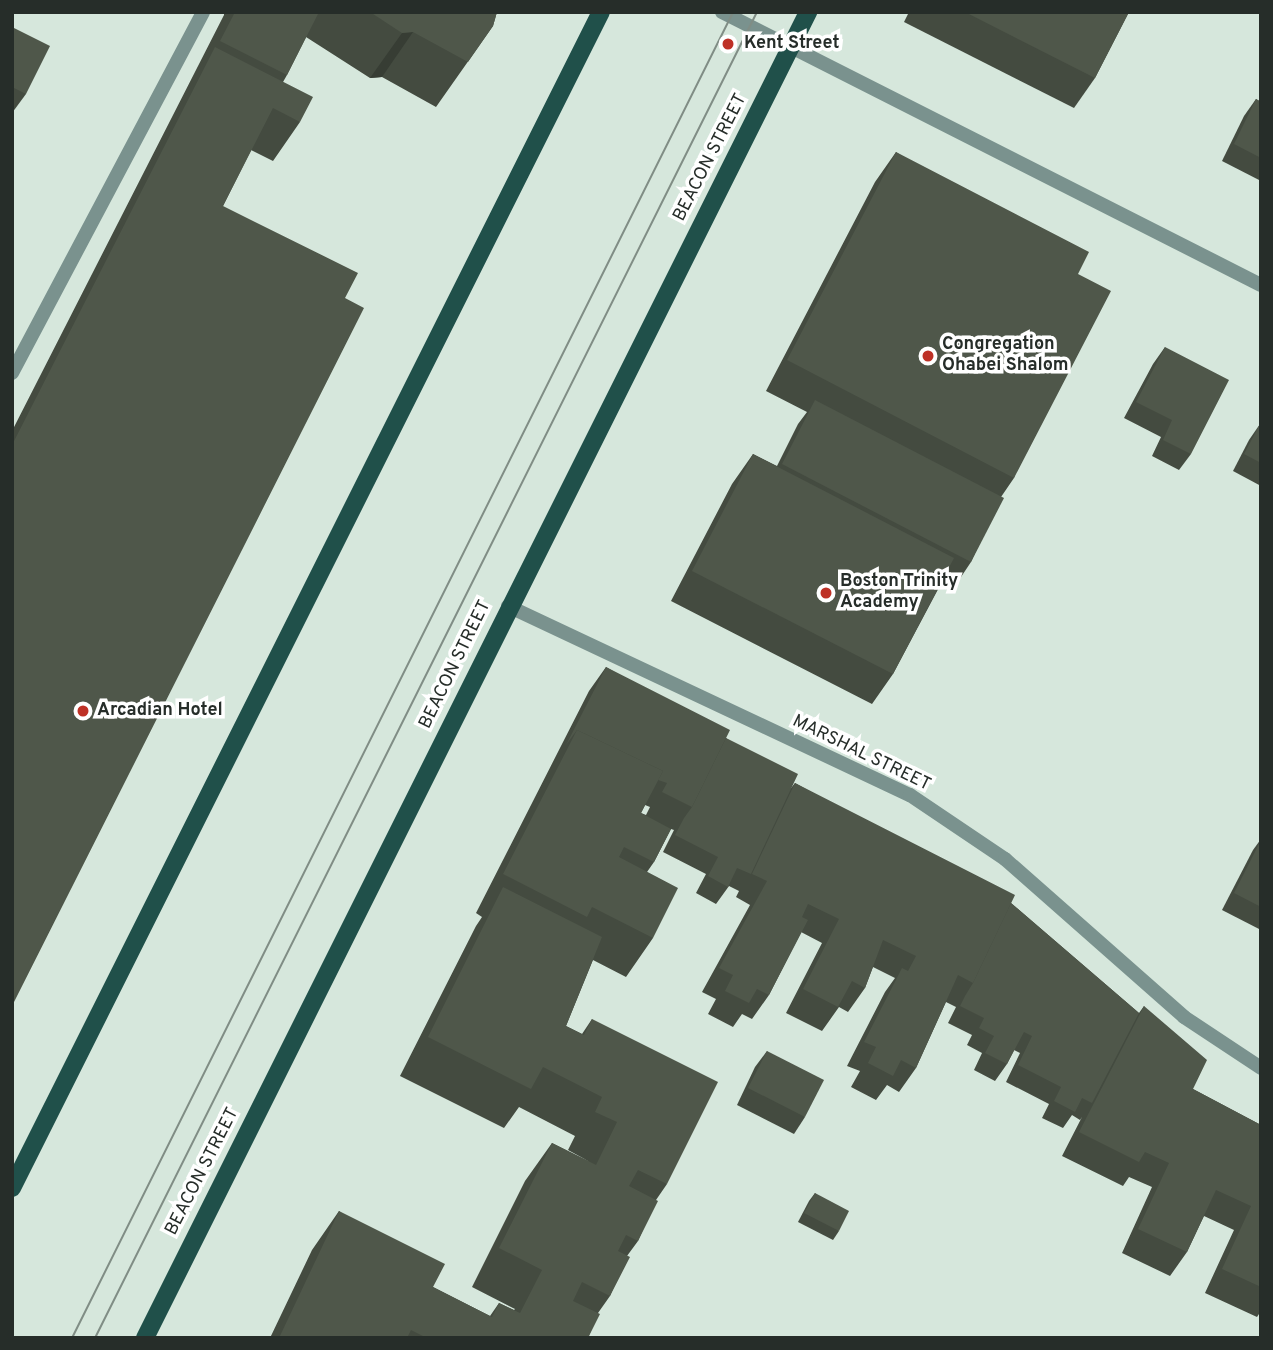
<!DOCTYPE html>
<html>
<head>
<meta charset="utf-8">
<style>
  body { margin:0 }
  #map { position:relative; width:1273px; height:1350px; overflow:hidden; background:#d6e7dc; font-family:Overpass,sans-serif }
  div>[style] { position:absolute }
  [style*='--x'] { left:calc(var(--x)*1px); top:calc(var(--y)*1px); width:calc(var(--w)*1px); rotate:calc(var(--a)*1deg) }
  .service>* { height:14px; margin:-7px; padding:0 7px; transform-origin:7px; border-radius:7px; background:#7a928e }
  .minor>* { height:14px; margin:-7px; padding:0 7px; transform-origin:7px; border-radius:7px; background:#7a928e }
  .tertiary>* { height:14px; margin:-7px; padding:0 7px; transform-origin:7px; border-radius:7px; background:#7a928e }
  .primary>* { height:18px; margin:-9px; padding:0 9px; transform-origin:9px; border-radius:9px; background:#20504a }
  .tram>* { height:2px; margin:-1px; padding:0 1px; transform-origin:1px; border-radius:1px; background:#808d85 }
  .wall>* { inset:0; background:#444b40 }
  .shaded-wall>* { inset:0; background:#373d34 }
  .building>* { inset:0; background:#4f574a }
  .dots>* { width:19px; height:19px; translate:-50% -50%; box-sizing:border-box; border:4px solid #fff; border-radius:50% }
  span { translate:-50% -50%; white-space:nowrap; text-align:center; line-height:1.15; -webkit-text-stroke:7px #fff; paint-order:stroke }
  .poi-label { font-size:18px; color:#262d29; font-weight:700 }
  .left { translate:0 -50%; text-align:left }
  .street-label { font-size:18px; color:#262d29 }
  .frame { position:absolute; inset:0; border:14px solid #262d29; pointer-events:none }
</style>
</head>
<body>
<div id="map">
  <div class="service">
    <div style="--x:12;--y:373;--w:408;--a:-62.1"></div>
  </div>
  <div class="minor">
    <div style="--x:508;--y:606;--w:444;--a:25.2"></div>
    <div style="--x:910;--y:795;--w:115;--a:34"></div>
    <div style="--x:1005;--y:859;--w:239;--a:41.4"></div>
    <div style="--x:1184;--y:1017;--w:92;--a:33.5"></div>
  </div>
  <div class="tertiary">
    <div style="--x:722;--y:12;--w:604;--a:26.86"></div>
  </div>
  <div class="primary">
    <div style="--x:12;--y:1188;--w:1315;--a:-63.4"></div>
    <div style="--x:145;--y:1338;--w:1483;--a:-63.43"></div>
  </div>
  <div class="tram">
    <div style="--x:72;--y:1338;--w:1482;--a:-63.5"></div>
    <div style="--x:95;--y:1338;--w:1482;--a:-63.47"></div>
  </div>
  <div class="wall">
    <div style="clip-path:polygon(224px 12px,497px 12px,493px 26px,436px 107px,382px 77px,370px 78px,306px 37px,287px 75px,283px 82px,300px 122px,273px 161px,251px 150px,223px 206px,12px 1006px,12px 431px,224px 15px)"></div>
    <div style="clip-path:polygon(909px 12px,1129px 12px,1095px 78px,1074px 108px,904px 22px)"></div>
    <div style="clip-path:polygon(12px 27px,26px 94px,12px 113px)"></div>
    <div style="clip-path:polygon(1256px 99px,1261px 102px,1261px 181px,1222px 161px,1244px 116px)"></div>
    <div style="clip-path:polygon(896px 152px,1078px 274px,1014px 478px,1001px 497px,971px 562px,955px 586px,943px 580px,893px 674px,872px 704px,671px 601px,732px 484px,753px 454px,777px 466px,798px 424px,807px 412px,766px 391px,875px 182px)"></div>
    <div style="clip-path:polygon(1165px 347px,1191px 454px,1179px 470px,1152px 456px,1161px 437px,1124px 418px,1153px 364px)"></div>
    <div style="clip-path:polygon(1260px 424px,1261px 424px,1261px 486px,1233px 471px,1249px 440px)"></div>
    <div style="clip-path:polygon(evenodd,606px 667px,726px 738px,791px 788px,795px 783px,1011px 903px,1139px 1013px,1144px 1006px,1193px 1089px,1261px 1125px,1261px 1311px,1257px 1317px,1205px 1293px,1234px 1230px,1204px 1216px,1187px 1252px,1170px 1276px,1122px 1253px,1152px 1187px,1129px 1177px,1123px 1186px,1062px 1156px,1082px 1117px,1080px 1120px,1072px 1115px,1063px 1128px,1042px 1118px,1049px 1104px,1006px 1082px,1020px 1053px,1014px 1050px,1007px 1064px,995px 1081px,974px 1070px,982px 1053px,967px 1045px,972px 1035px,948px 1023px,956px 1007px,946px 1002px,916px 1068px,899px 1092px,887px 1085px,876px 1100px,851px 1087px,860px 1071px,847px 1066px,885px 992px,895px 978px,873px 967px,865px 988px,848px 1012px,839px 1007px,822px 1031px,786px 1013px,822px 943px,801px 932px,769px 995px,752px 1019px,742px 1014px,733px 1027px,708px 1014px,716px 999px,702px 992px,750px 905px,736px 897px,739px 891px,729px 886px,716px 904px,696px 893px,706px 874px,663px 852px,674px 830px,671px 829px,654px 862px,647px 872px,653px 938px,626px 977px,593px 960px,566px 1026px,582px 1034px,592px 1019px,667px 1184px,656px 1200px,638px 1241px,627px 1256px,610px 1296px,598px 1313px,588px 1338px,270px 1338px,312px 1250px,339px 1211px,433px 1287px,490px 1316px,499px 1303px,514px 1310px,515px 1309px,472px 1287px,525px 1181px,552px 1143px,590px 1162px,568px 1150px,575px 1136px,519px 1107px,504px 1128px,400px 1076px,476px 926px,482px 917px,476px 913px,589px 691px,606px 667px,645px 805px,650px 807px,646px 815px,641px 813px,645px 805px)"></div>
    <div style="clip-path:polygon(1261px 839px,1261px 930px,1222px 910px,1253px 850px)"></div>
    <div style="clip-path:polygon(767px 1051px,805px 1117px,794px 1134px,737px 1105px,755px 1067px)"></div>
    <div style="clip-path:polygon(815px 1193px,839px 1231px,833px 1240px,798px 1222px,809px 1201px)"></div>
  </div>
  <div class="shaded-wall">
    <div style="clip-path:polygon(413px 32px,382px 77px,370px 78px,402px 33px)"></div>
  </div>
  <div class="building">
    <div style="clip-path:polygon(235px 12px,319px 12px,287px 75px,220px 41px)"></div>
    <div style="clip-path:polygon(370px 12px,497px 12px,493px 26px,468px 62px,413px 32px,402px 33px)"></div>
    <div style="clip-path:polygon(965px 12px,1129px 12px,1095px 78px)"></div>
    <div style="clip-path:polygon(12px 27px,50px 46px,26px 94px,12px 87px)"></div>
    <div style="clip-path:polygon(215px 47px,313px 97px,300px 122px,273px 108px,223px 206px,358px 273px,345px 298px,364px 308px,12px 1006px,12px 445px)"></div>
    <div style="clip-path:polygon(1256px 99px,1261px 102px,1261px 158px,1234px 144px)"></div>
    <div style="clip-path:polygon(896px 152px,1089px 252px,1078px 274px,1111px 291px,1014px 478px,787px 360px)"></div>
    <div style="clip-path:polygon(1165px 347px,1229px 380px,1191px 454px,1163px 440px,1172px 420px,1136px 402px)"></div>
    <div style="clip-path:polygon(815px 400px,1004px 498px,971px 562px,782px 464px)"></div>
    <div style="clip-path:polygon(1260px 424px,1261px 424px,1261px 463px,1244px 454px)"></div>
    <div style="clip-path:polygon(753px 454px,954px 558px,893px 674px,692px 571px)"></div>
    <div style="clip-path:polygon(606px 667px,730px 730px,692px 807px,662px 792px,667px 783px,658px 780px,663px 771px,577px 730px,566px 745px)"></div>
    <div style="clip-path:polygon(577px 730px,663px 771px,641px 813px,671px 829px,654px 862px,624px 847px,619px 857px,678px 888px,653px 938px,592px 907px,587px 917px,503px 874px)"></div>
    <div style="clip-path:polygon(726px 738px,798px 774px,751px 874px,737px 868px,728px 887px,708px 876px,718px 857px,675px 835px,684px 818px,692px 807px)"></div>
    <div style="clip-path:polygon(795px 783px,1015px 895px,973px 983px,958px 975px,916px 1068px,901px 1060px,893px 1076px,868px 1063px,876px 1047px,864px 1042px,902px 968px,908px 971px,916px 956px,883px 940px,865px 988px,852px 981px,838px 1007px,803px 989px,839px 919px,808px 904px,802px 917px,808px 920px,769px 995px,757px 989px,749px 1003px,725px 991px,733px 975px,719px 968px,767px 881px,752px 874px)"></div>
    <div style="clip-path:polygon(1261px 840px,1261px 907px,1234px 893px)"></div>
    <div style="clip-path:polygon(503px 887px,602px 937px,566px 1026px,584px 1035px,592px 1019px,718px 1082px,667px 1184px,638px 1170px,629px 1186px,658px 1201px,638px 1241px,626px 1235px,618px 1251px,630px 1257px,610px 1296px,582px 1282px,573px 1301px,600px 1314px,588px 1338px,427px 1338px,411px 1330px,407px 1338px,279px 1338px,339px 1211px,445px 1264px,433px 1287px,492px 1317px,499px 1303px,520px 1313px,542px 1270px,499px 1248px,552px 1143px,596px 1165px,617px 1122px,595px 1112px,602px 1097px,543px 1067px,531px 1089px,428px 1037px)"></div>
    <div style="clip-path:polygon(1011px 903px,1139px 1013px,1092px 1103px,1082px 1098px,1075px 1112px,1054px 1101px,1061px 1087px,1018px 1065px,1032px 1036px,1024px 1032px,1007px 1064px,985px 1053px,994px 1036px,979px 1028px,984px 1018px,960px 1006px,965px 996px,973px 983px)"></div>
    <div style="clip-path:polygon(1144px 1006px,1207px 1060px,1193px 1089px,1261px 1125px,1261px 1287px,1222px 1269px,1251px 1206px,1216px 1190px,1187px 1252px,1138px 1229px,1169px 1163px,1145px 1152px,1139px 1162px,1079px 1132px)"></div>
    <div style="clip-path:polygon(767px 1051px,824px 1080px,805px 1117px,748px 1088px)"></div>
    <div style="clip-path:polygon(815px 1193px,849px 1211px,839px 1231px,804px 1213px)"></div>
  </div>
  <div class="dots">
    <div style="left:728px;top:44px;background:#be3126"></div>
    <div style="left:928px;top:356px;background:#be3126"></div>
    <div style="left:826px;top:593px;background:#be3126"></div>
    <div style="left:83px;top:711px;background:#be3126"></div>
  </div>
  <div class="poi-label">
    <span class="left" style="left:744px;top:44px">Kent Street</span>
    <span class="left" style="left:942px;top:356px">Congregation<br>Ohabei Shalom</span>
    <span class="left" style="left:840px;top:593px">Boston Trinity<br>Academy</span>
    <span class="left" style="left:97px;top:711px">Arcadian Hotel</span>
  </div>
  <div class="street-label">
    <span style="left:711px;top:158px;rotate:-63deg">BEACON STREET</span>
    <span style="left:456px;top:665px;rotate:-64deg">BEACON STREET</span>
    <span style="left:861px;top:754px;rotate:26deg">MARSHAL STREET</span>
    <span style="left:203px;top:1172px;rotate:-63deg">BEACON STREET</span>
  </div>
  <div class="frame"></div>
</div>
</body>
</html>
